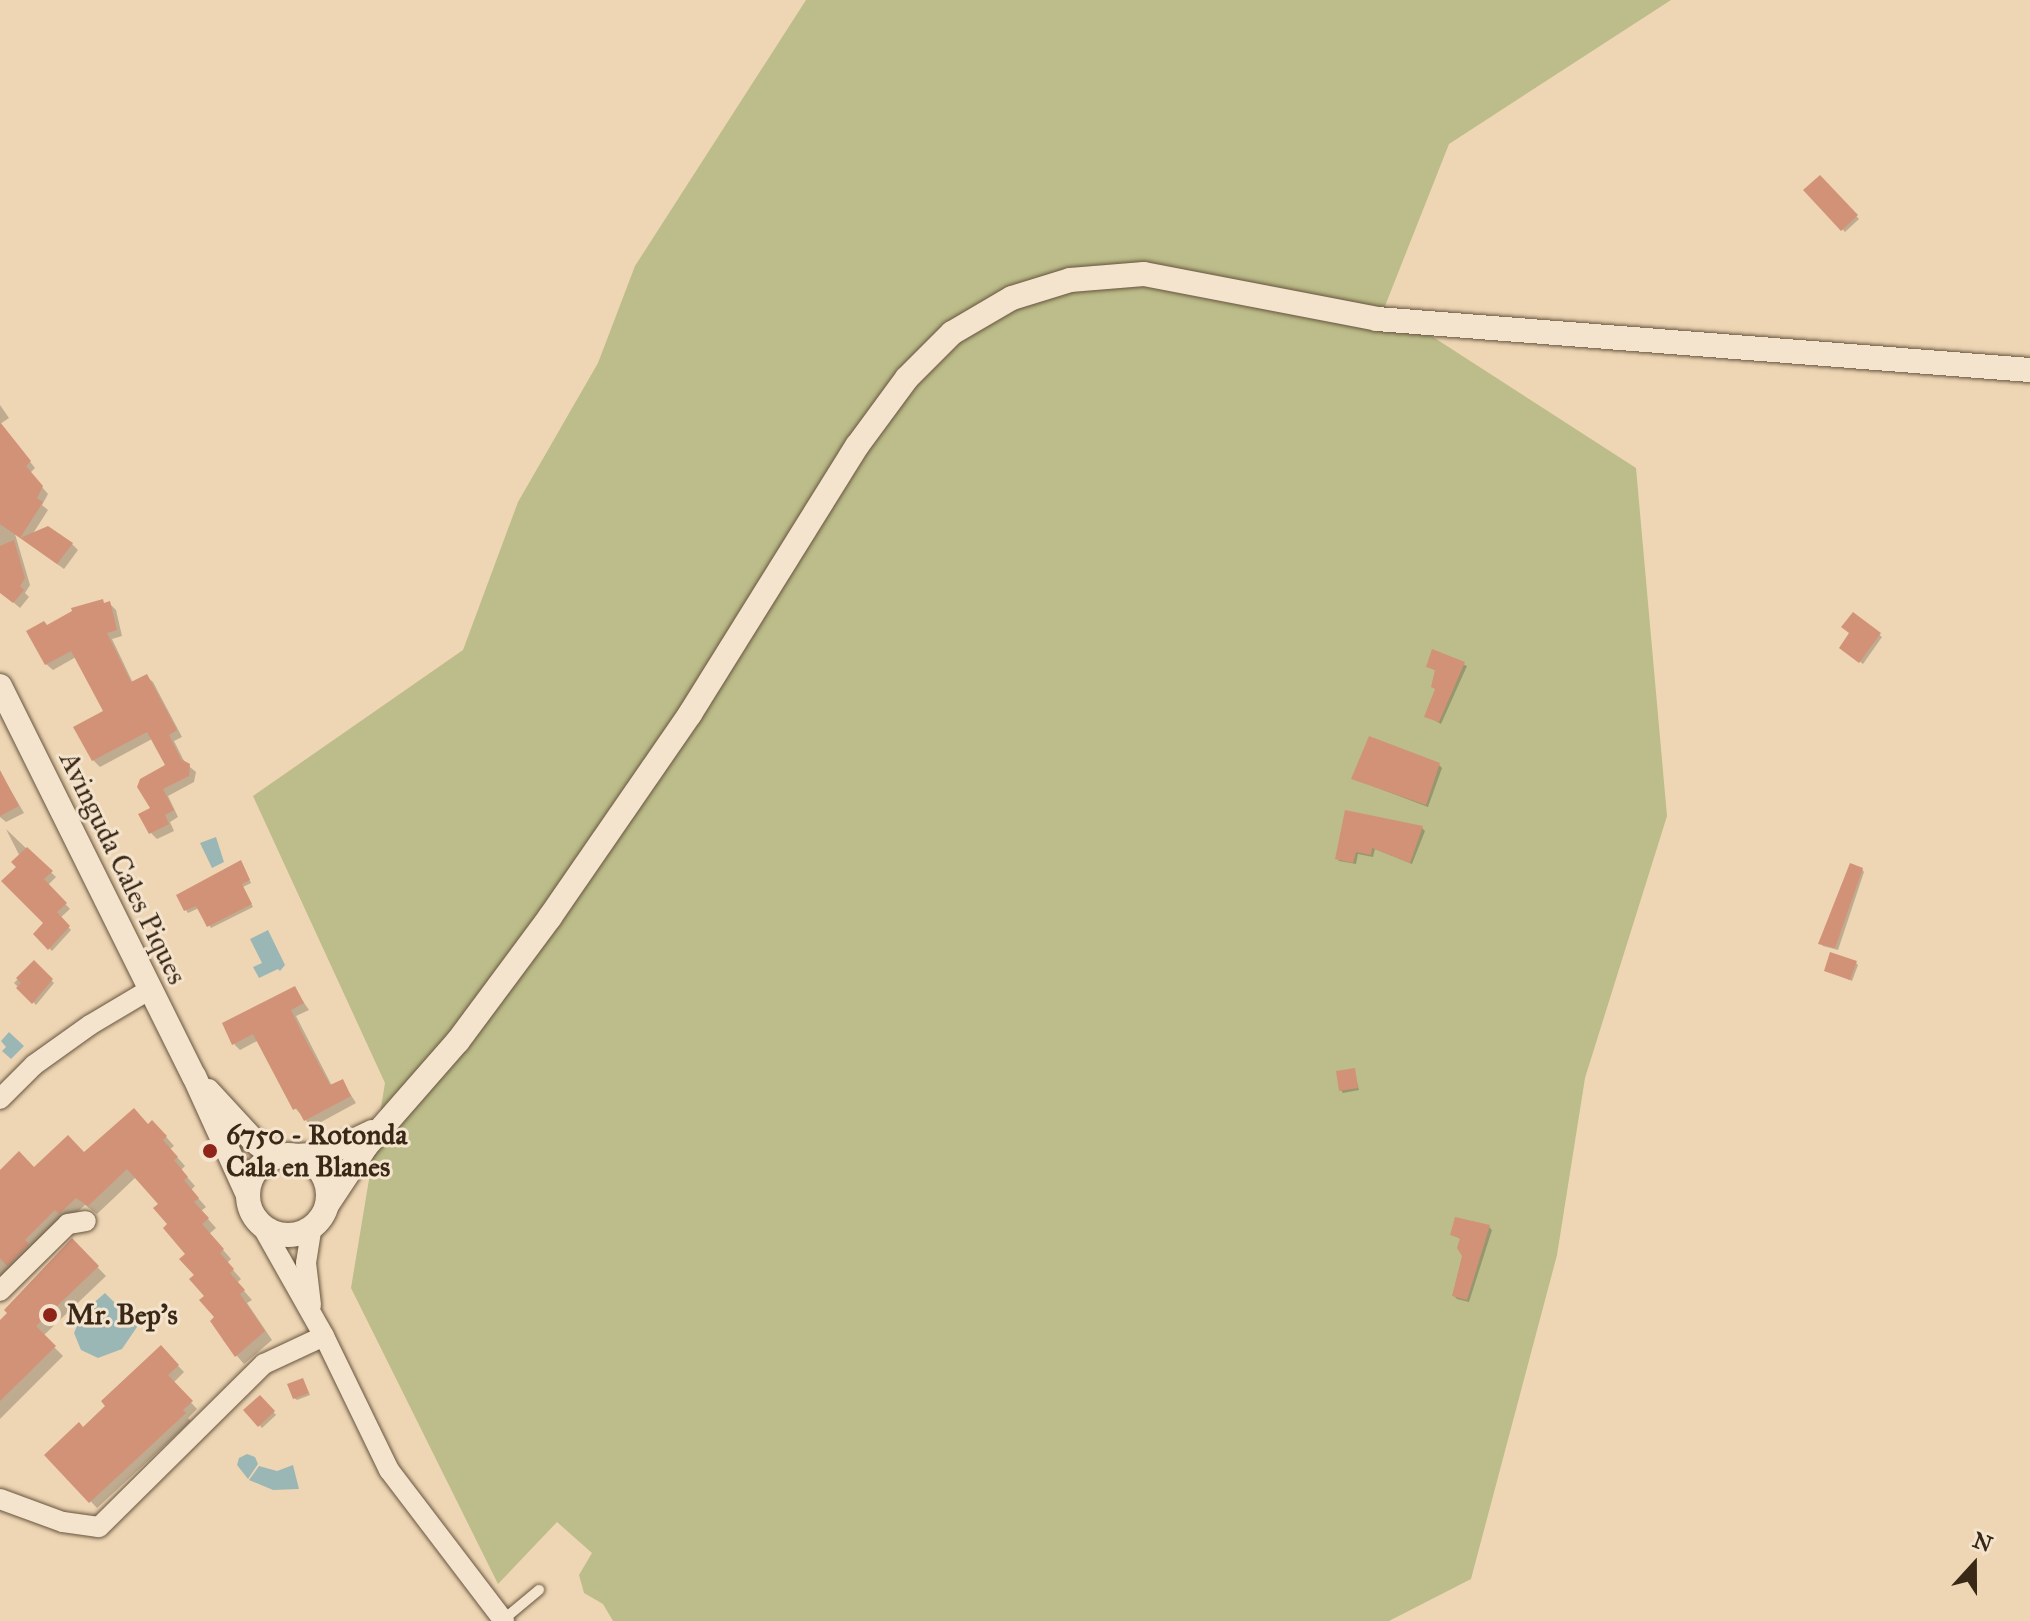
<!DOCTYPE html>
<html>
<head>
<meta charset="utf-8">
<style>
  body { margin:0 }
  #map { position:relative; width:2030px; height:1621px; overflow:hidden; background:#eed6b4; font-family:"IM FELL Great Primer",serif }
  div>[style] { position:absolute }
  [style*='--x'] { left:calc(var(--x)*1px); top:calc(var(--y)*1px); width:calc(var(--w)*1px); rotate:calc(var(--a)*1deg) }
  .green>* { inset:0; background:#bcbd8a }
  .water>* { inset:0; background:#9bb7b5 }
  .shadow>* { inset:0; background:#0003 }
  .building>* { inset:0; background:#d29278 }
  .roads { filter:drop-shadow(0 0 2px #67543e) drop-shadow(0 0 2px #67543e) }
  .service>* { height:10px; margin:-5px; padding:0 5px; transform-origin:5px; border-radius:5px; background:#f4e4ce }
  .minor>* { height:20px; margin:-10px; padding:0 10px; transform-origin:10px; border-radius:10px; background:#f4e4ce }
  .tertiary>* { height:24px; margin:-12px; padding:0 12px; transform-origin:12px; border-radius:12px; background:#f4e4ce }
  .tertiary>.ring { margin:-12px; padding:0; box-sizing:content-box; background:none; border:24px solid #f4e4ce; border-radius:50% }
  .dots>* { width:22px; height:22px; translate:-50% -50%; box-sizing:border-box; border:4px solid #f4e4ce; border-radius:50% }
  span { translate:-50% -50%; white-space:nowrap; text-align:center; line-height:1.15; -webkit-text-stroke:6px #f4e4ce; paint-order:stroke }
  .street-label { font-size:28px; color:#3a2817 }
  .poi-label { font-size:28px; color:#3a2817; font-weight:700 }
  .left { translate:0 -50%; text-align:left }
  .north { position:absolute; left:1934px; top:1525px; width:80px; height:80px; -webkit-text-stroke:6px #f4e4ce; paint-order:stroke; rotate:21deg; font-size:22px; font-weight:700; line-height:32px; text-align:center; color:#3a2817 }
  .north::after { content:''; display:block; margin:auto; width:28px; height:36px; background:#3a2817; clip-path:polygon(50% 0,100% 100%,50% 72%,0 100%) }
</style>
</head>
<body>
<div id="map">
  <div class="green">
    <div style="clip-path:polygon(806px 0,1671px 0,1449px 144px,1385px 306px,1636px 468px,1667px 816px,1585px 1078px,1557px 1255px,1471px 1579px,1389px 1621px,613px 1621px,603px 1604px,584px 1593px,579px 1575px,592px 1553px,557px 1522px,498px 1584px,351px 1288px,385px 1083px,253px 796px,463px 650px,518px 502px,598px 363px,635px 266px)"></div>
  </div>
  <div class="water">
    <div style="clip-path:polygon(216px 837px,224px 862px,212px 868px,200px 843px)"></div>
    <div style="clip-path:polygon(268px 930px,285px 965px,280px 971px,278px 969px,259px 978px,253px 967px,262px 963px,250px 939px)"></div>
    <div style="clip-path:polygon(9px 1032px,24px 1046px,11px 1059px,2px 1051px,6px 1047px,1px 1041px)"></div>
    <div style="clip-path:polygon(105px 1293px,120px 1308px,134px 1314px,137px 1327px,122px 1349px,98px 1358px,81px 1350px,74px 1333px,83px 1312px)"></div>
    <div style="clip-path:polygon(247px 1454px,255px 1457px,258px 1464px,248px 1479px,237px 1465px,239px 1458px)"></div>
    <div style="clip-path:polygon(293px 1465px,299px 1489px,273px 1490px,249px 1480px,259px 1466px,277px 1471px)"></div>
  </div>
  <div class="shadow">
    <div style="clip-path:polygon(1820px 178px,1859px 219px,1845px 232px,1806px 190px)"></div>
    <div style="clip-path:polygon(0 405px,9px 418px,0 424px,35px 468px,30px 473px,48px 494px,42px 505px,48px 510px,32px 535px,72px 544px,78px 550px,64px 569px,15px 534px,30px 585px,25px 593px,29px 597px,20px 608px,0 591px)"></div>
    <div style="clip-path:polygon(109px 603px,116px 610px,122px 636px,112px 639px,133px 683px,146px 676px,153px 682px,182px 737px,174px 741px,185px 763px,196px 772px,194px 782px,168px 796px,178px 817px,170px 822px,174px 831px,157px 839px,151px 833px,153px 809px,168px 766px,152px 739px,100px 767px,93px 760px,105px 712px,76px 657px,53px 670px,46px 664px,48px 627px)"></div>
    <div style="clip-path:polygon(1853px 615px,1882px 637px,1863px 664px,1845px 650px)"></div>
    <div style="clip-path:polygon(1433px 652px,1467px 666px,1441px 724px,1427px 716px,1436px 690px,1436px 671px,1428px 666px)"></div>
    <div style="clip-path:polygon(1439px 765px,1442px 768px,1428px 807px,1354px 779px)"></div>
    <div style="clip-path:polygon(0 772px,24px 813px,6px 822px,0 817px)"></div>
    <div style="clip-path:polygon(1346px 812px,1422px 828px,1425px 831px,1412px 864px,1375px 849px,1373px 857px,1358px 854px,1356px 864px,1339px 861px,1337px 858px)"></div>
    <div style="clip-path:polygon(6px 829px,56px 877px,48px 885px,70px 909px,60px 918px,71px 930px,52px 951px,35px 934px,51px 918px)"></div>
    <div style="clip-path:polygon(243px 865px,251px 883px,243px 887px,253px 907px,211px 928px,199px 908px,188px 913px,186px 910px)"></div>
    <div style="clip-path:polygon(1862px 869px,1864px 872px,1838px 950px,1823px 946px,1820px 943px)"></div>
    <div style="clip-path:polygon(34px 963px,54px 983px,36px 1005px,14px 983px)"></div>
    <div style="clip-path:polygon(1856px 963px,1858px 965px,1852px 981px,1826px 970px)"></div>
    <div style="clip-path:polygon(294px 988px,309px 1010px,296px 1016px,332px 1086px,342px 1081px,356px 1103px,312px 1127px,295px 1108px,259px 1040px,240px 1050px,234px 1044px)"></div>
    <div style="clip-path:polygon(1354px 1070px,1359px 1090px,1343px 1093px,1341px 1090px)"></div>
    <div style="clip-path:polygon(148px 1126px,161px 1131px,174px 1146px,170px 1149px,185px 1166px,181px 1170px,195px 1186px,191px 1190px,206px 1207px,201px 1211px,216px 1228px,209px 1234px,231px 1259px,227px 1263px,241px 1279px,237px 1283px,252px 1300px,247px 1303px,272px 1340px,244px 1364px,223px 1340px,227px 1337px,160px 1204px,136px 1177px,97px 1214px,85px 1205px,2px 1279px,0 1276px,0 1173px,34px 1169px,84px 1155px)"></div>
    <div style="clip-path:polygon(1489px 1227px,1492px 1230px,1469px 1302px,1457px 1299px,1454px 1296px,1464px 1255px,1461px 1239px,1452px 1235px)"></div>
    <div style="clip-path:polygon(72px 1241px,106px 1276px,43px 1336px,63px 1356px,0 1419px,0 1322px,30px 1287px,28px 1285px)"></div>
    <div style="clip-path:polygon(161px 1348px,184px 1372px,173px 1383px,197px 1409px,188px 1418px,191px 1421px,97px 1508px,47px 1455px,83px 1430px)"></div>
    <div style="clip-path:polygon(303px 1380px,310px 1395px,297px 1400px,294px 1398px)"></div>
    <div style="clip-path:polygon(260px 1397px,276px 1415px,262px 1428px,246px 1410px)"></div>
  </div>
  <div class="building">
    <div style="clip-path:polygon(1820px 175px,1858px 215px,1841px 231px,1803px 190px)"></div>
    <div style="clip-path:polygon(0 422px,31px 461px,26px 466px,43px 486px,37px 498px,43px 502px,20px 538px,0 524px)"></div>
    <div style="clip-path:polygon(48px 526px,73px 543px,57px 564px,20px 538px)"></div>
    <div style="clip-path:polygon(14px 540px,25px 578px,20px 586px,24px 590px,13px 603px,0 593px,0 546px)"></div>
    <div style="clip-path:polygon(103px 599px,104px 603px,110px 601px,117px 630px,107px 633px,131px 682px,147px 674px,177px 730px,169px 735px,181px 759px,190px 764px,189px 776px,163px 789px,174px 810px,165px 815px,169px 824px,149px 834px,138px 814px,150px 808px,137px 787px,140px 779px,165px 765px,147px 732px,92px 761px,73px 727px,103px 711px,71px 651px,45px 665px,26px 631px,44px 621px,47px 625px,72px 611px,71px 608px)"></div>
    <div style="clip-path:polygon(1853px 612px,1881px 633px,1859px 663px,1839px 648px,1849px 633px,1841px 627px)"></div>
    <div style="clip-path:polygon(1432px 649px,1465px 662px,1439px 722px,1424px 717px,1435px 689px,1431px 687px,1435px 670px,1426px 667px)"></div>
    <div style="clip-path:polygon(1369px 736px,1440px 763px,1426px 805px,1351px 779px)"></div>
    <div style="clip-path:polygon(0 770px,19px 806px,0 816px)"></div>
    <div style="clip-path:polygon(1345px 810px,1423px 826px,1410px 863px,1372px 848px,1371px 855px,1356px 852px,1353px 863px,1335px 859px)"></div>
    <div style="clip-path:polygon(27px 847px,53px 871px,44px 879px,67px 903px,57px 912px,70px 926px,48px 950px,33px 934px,43px 923px,1px 881px,16px 867px,11px 862px)"></div>
    <div style="clip-path:polygon(241px 860px,250px 880px,242px 884px,252px 904px,207px 927px,196px 906px,184px 911px,176px 895px)"></div>
    <div style="clip-path:polygon(1850px 863px,1863px 868px,1835px 948px,1818px 944px)"></div>
    <div style="clip-path:polygon(1830px 952px,1857px 961px,1850px 980px,1824px 971px)"></div>
    <div style="clip-path:polygon(34px 960px,53px 979px,32px 1004px,16px 988px,21px 983px,16px 978px)"></div>
    <div style="clip-path:polygon(295px 986px,304px 1003px,291px 1010px,305px 1039px,330px 1085px,343px 1079px,351px 1096px,304px 1121px,297px 1108px,293px 1110px,253px 1034px,232px 1045px,222px 1023px)"></div>
    <div style="clip-path:polygon(1355px 1068px,1358px 1088px,1339px 1091px,1336px 1071px)"></div>
    <div style="clip-path:polygon(134px 1108px,148px 1124px,152px 1120px,167px 1136px,163px 1140px,178px 1157px,174px 1160px,188px 1177px,184px 1180px,199px 1198px,194px 1202px,209px 1218px,202px 1224px,224px 1249px,220px 1253px,234px 1269px,230px 1273px,245px 1290px,240px 1294px,265px 1331px,235px 1357px,210px 1321px,214px 1317px,199px 1300px,204px 1296px,189px 1279px,194px 1275px,179px 1259px,185px 1254px,163px 1228px,167px 1224px,153px 1208px,158px 1204px,127px 1169px,88px 1206px,76px 1198px,59px 1214px,55px 1210px,25px 1240px,29px 1244px,7px 1266px,0 1258px,0 1170px,19px 1151px,34px 1167px,68px 1135px,84px 1152px)"></div>
    <div style="clip-path:polygon(1455px 1217px,1490px 1225px,1467px 1300px,1452px 1296px,1462px 1256px,1457px 1248px,1460px 1238px,1450px 1235px)"></div>
    <div style="clip-path:polygon(72px 1238px,99px 1266px,36px 1326px,56px 1346px,0 1401px,0 1320px,7px 1313px,4px 1310px)"></div>
    <div style="clip-path:polygon(161px 1345px,179px 1365px,168px 1375px,193px 1401px,183px 1410px,186px 1413px,89px 1503px,44px 1455px,79px 1422px,83px 1427px,105px 1406px,101px 1401px)"></div>
    <div style="clip-path:polygon(303px 1378px,309px 1393px,293px 1399px,287px 1384px)"></div>
    <div style="clip-path:polygon(260px 1395px,275px 1411px,258px 1427px,243px 1410px)"></div>
  </div>
  <div class="roads">
    <div class="service">
      <div style="--x:503;--y:1620;--w:47;--a:-39.8"></div>
    </div>
    <div class="minor">
      <div style="--x:0;--y:1099;--w:48;--a:-45"></div>
      <div style="--x:34;--y:1065;--w:69;--a:-35.5"></div>
      <div style="--x:90;--y:1025;--w:69;--a:-30.7"></div>
      <div style="--x:262;--y:1226;--w:126;--a:60.6"></div>
      <div style="--x:324;--y:1336;--w:149;--a:64.1"></div>
      <div style="--x:389;--y:1470;--w:190;--a:52.7"></div>
      <div style="--x:0;--y:1291;--w:95;--a:-44.6"></div>
      <div style="--x:68;--y:1224;--w:18;--a:-9"></div>
      <div style="--x:311;--y:1305;--w:42;--a:-96.8"></div>
      <div style="--x:306;--y:1263;--w:36;--a:-81"></div>
      <div style="--x:0;--y:1499;--w:67;--a:20.1"></div>
      <div style="--x:63;--y:1522;--w:36;--a:8"></div>
      <div style="--x:99;--y:1527;--w:232;--a:-44.7"></div>
      <div style="--x:264;--y:1364;--w:66;--a:-25"></div>
    </div>
    <div class="tertiary">
      <div style="--x:0;--y:686;--w:436;--a:63.6"></div>
      <div style="--x:194;--y:1076;--w:131;--a:65.6"></div>
      <div style="--x:208;--y:1091;--w:67;--a:47.4"></div>
      <div style="--x:253;--y:1140;--w:28;--a:38"></div>
      <div class="ring" style="left:248px;top:1155px;width:56px;height:56px"></div>
      <div style="--x:296;--y:1156;--w:30;--a:-4"></div>
      <div style="--x:326;--y:1154;--w:51;--a:-25.6"></div>
      <div style="--x:327;--y:1205;--w:71;--a:-56.5"></div>
      <div style="--x:366;--y:1146;--w:140;--a:-48.8"></div>
      <div style="--x:458;--y:1041;--w:154;--a:-53.4"></div>
      <div style="--x:550;--y:917;--w:247;--a:-55.4"></div>
      <div style="--x:690;--y:714;--w:316;--a:-58.1"></div>
      <div style="--x:857;--y:446;--w:84;--a:-53.7"></div>
      <div style="--x:907;--y:378;--w:64;--a:-45"></div>
      <div style="--x:952;--y:333;--w:69;--a:-30.3"></div>
      <div style="--x:1012;--y:298;--w:61;--a:-17.2"></div>
      <div style="--x:1070;--y:280;--w:74;--a:-4.6"></div>
      <div style="--x:1144;--y:274;--w:237;--a:10.9"></div>
      <div style="--x:1377;--y:319;--w:655;--a:4.47"></div>
    </div>
  </div>
  <div class="dots">
    <div style="left:210px;top:1151px;background:#8f2418"></div>
    <div style="left:50px;top:1315px;background:#8f2418"></div>
  </div>
  <div class="street-label">
    <span style="left:123px;top:868px;rotate:64deg">Avinguda Cales Piques</span>
  </div>
  <div class="poi-label">
    <span class="left" style="left:226px;top:1151px">6750 - Rotonda<br>Cala en Blanes</span>
    <span class="left" style="left:66px;top:1315px">Mr. Bep's</span>
  </div>
  <div class="north">N</div>
</div>
</body>
</html>
